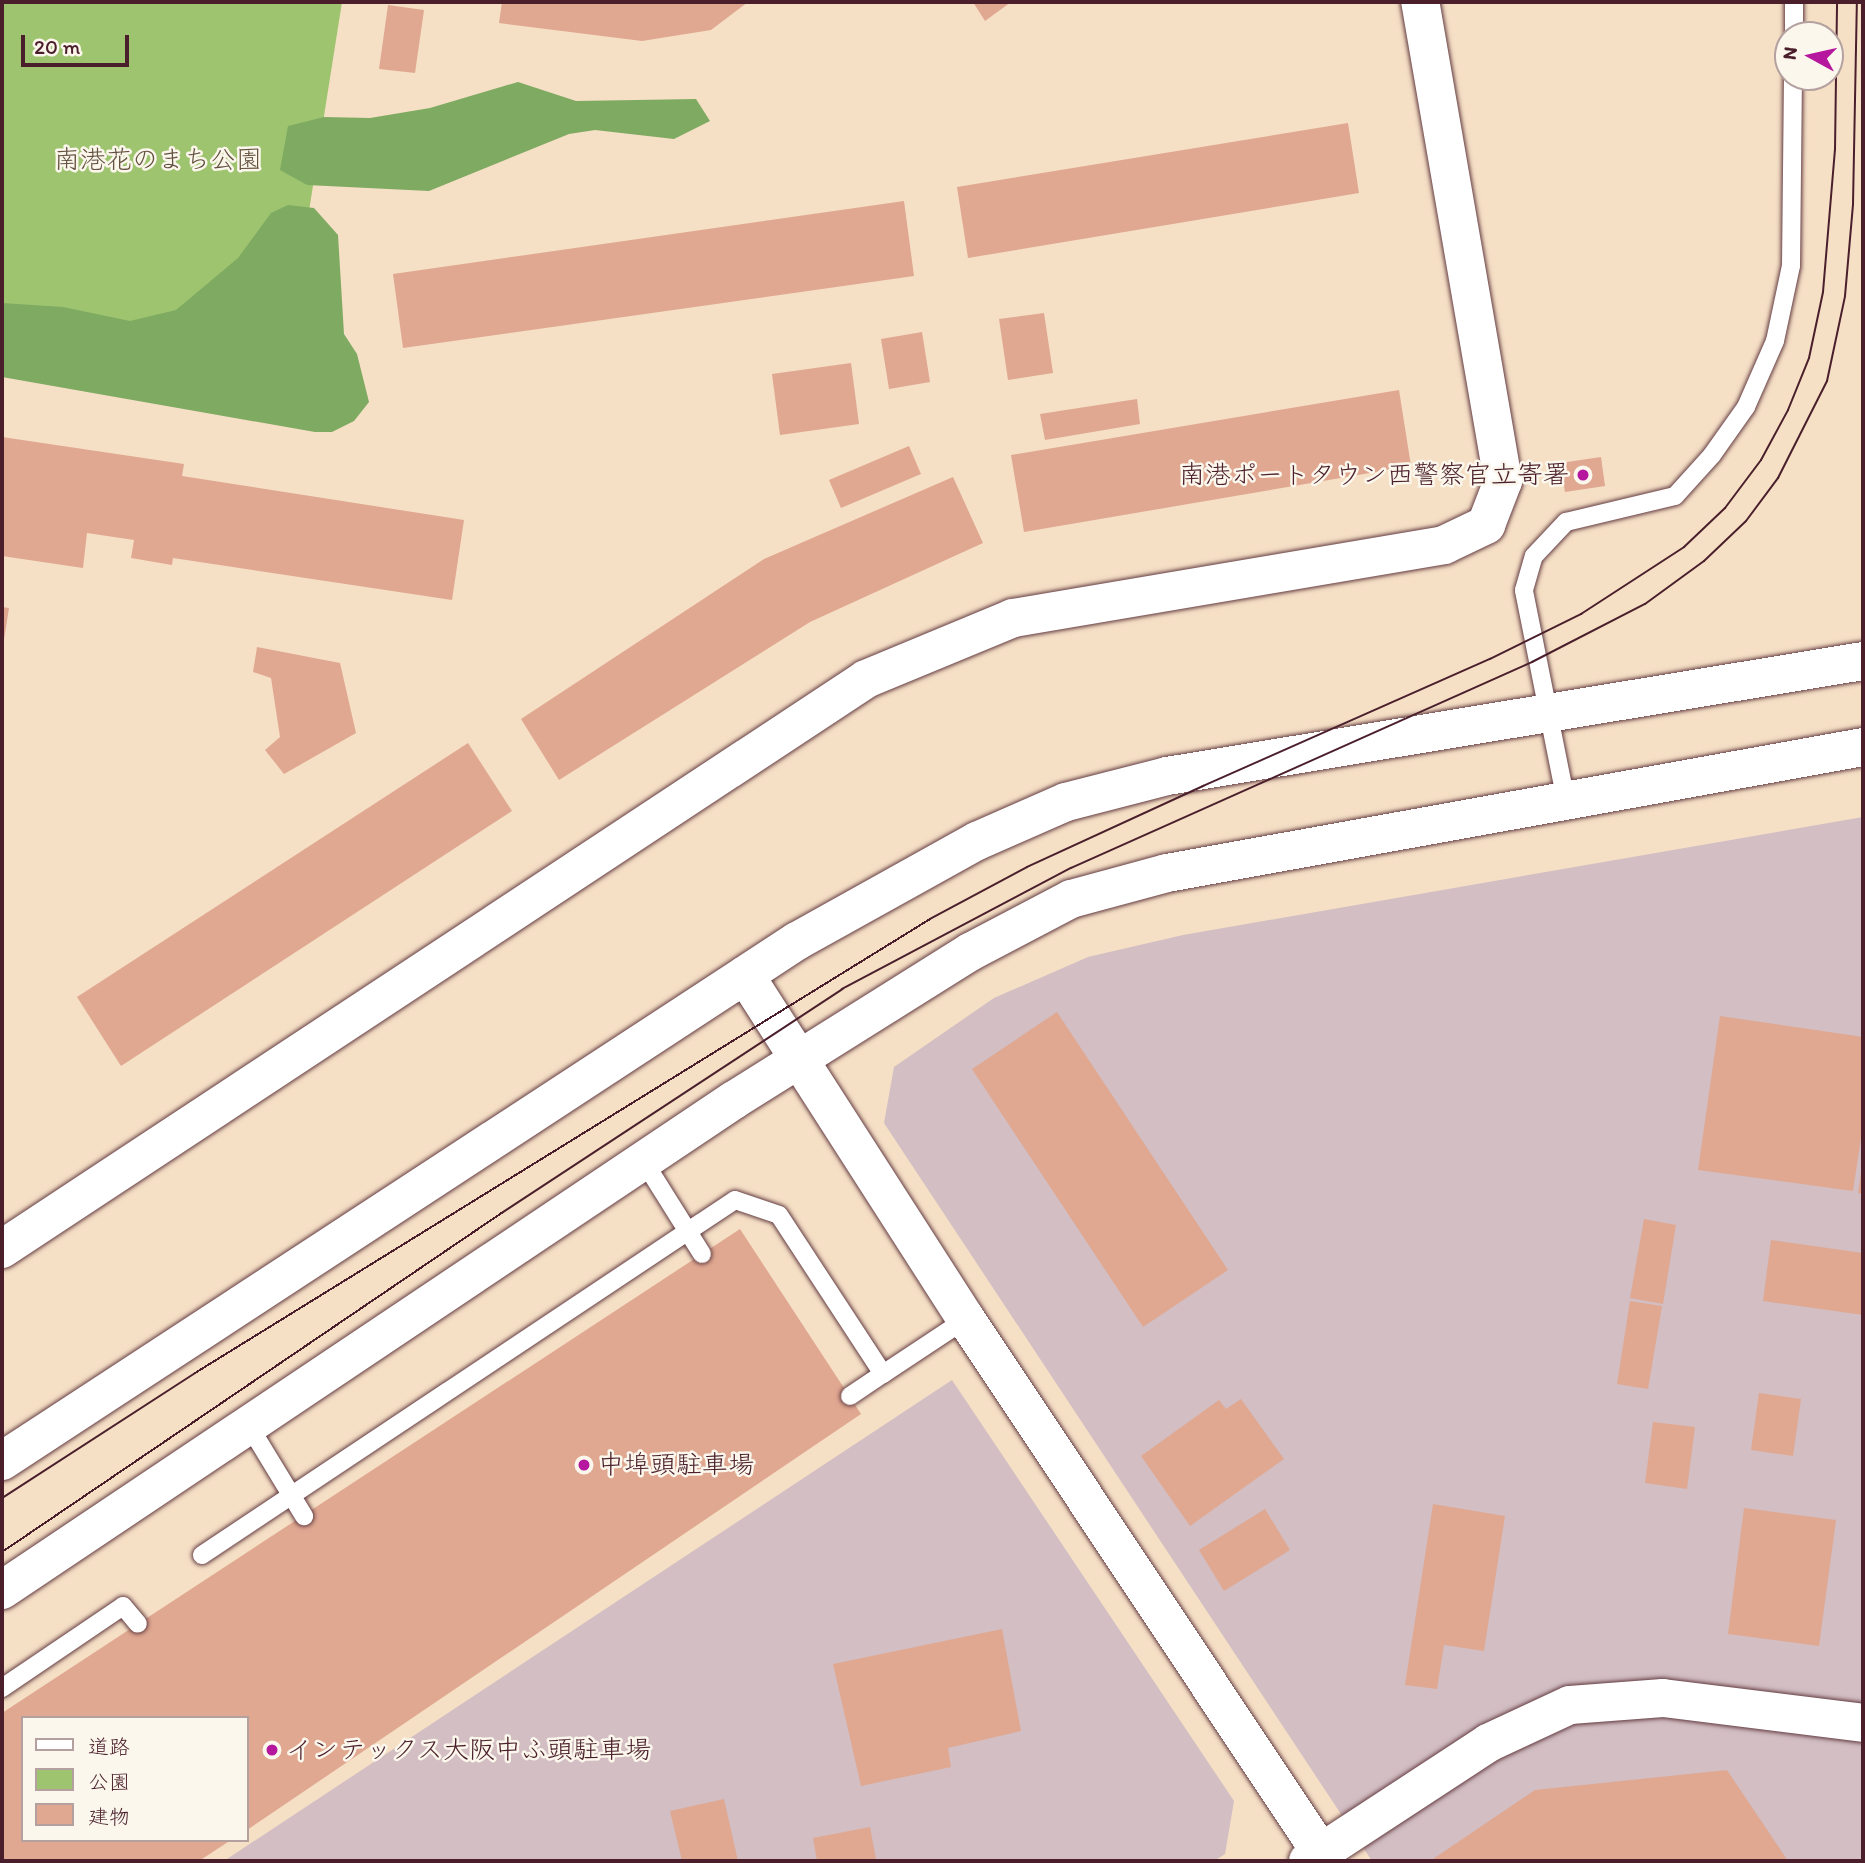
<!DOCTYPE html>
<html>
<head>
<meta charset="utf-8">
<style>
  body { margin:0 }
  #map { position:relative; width:1865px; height:1863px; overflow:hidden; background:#f5dfc5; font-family:Itim,"Klee One",sans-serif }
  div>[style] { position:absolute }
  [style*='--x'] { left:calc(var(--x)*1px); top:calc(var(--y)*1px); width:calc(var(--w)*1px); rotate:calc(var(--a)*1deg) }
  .industrial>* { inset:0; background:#d2bec3 }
  .green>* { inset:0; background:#9ec46f }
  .forest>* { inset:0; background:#7eaa62 }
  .building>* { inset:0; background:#e0a891 }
  .roads { filter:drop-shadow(0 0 2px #643c42) drop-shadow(0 0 2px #643c42) }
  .lane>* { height:18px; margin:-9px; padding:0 9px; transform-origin:9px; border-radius:9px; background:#fff }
  .secondary>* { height:38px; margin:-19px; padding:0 19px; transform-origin:19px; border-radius:19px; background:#fff }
  .tram>* { height:2px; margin:-1px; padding:0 1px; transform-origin:1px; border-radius:1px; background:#4a1f2b }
  .dots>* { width:19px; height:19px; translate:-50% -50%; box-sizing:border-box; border:4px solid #fbf7ec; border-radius:50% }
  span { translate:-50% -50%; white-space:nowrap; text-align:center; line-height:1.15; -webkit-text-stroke:5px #fbf7ec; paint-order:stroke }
  .park-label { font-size:26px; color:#63513f }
  .poi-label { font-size:26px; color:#4a1f2b }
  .right { translate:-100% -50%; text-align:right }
  .left { translate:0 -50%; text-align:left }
  .frame { position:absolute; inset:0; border:4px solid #4a1f2b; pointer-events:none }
  .legend { position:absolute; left:21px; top:1716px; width:228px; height:126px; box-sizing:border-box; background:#fbf7ec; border:2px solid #b4a19f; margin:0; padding:9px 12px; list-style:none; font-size:21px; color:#4a1f2b }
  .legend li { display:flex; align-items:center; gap:14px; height:35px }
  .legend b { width:35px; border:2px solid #b4a19f }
  .north { position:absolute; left:1774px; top:21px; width:70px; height:70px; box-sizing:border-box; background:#fbf7ec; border:2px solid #b4a19f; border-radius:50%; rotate:278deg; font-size:19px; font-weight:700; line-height:28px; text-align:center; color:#4a1f2b }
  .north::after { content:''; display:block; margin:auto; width:24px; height:32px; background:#b5179e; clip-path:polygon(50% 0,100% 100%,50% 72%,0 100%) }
  .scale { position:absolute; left:21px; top:35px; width:108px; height:32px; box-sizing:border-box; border:4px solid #4a1f2b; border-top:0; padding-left:9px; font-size:21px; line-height:24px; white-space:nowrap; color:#4a1f2b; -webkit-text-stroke:5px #fbf7ec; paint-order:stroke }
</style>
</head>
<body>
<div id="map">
  <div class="industrial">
    <div style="clip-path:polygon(1863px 817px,1863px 1861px,1372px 1861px,884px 1123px,894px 1067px,994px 998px,1088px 957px,1183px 935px)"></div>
    <div style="clip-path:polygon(952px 1380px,1234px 1801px,1225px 1854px,1214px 1861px,224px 1861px)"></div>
  </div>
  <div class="green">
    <div style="clip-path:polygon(2px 2px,342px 2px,281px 388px,2px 351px)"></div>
  </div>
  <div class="forest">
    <div style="clip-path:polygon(518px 82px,576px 101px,696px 99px,710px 121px,674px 139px,595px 130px,569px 134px,429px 191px,307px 185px,280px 170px,288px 126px,324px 117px,370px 118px,430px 108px)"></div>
    <div style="clip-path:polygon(288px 205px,314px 208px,338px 235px,344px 334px,357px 354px,369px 402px,354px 421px,332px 432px,315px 432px,2px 377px,2px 303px,63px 307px,130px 321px,176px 310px,238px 258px,271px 213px)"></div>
  </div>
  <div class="building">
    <div style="clip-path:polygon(502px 2px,748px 2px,711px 30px,642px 41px,499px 23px)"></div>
    <div style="clip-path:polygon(973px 2px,1011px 2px,985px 21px)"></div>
    <div style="clip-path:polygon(388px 5px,424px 10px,415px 73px,379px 69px)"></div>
    <div style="clip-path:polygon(1348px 123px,1359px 193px,968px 258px,957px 187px)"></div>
    <div style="clip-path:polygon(904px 201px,914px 276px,403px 348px,393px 274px)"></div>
    <div style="clip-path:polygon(1044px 313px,1053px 373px,1008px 380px,999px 319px)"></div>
    <div style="clip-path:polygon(922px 332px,930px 382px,889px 389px,881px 339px)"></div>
    <div style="clip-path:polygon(851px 363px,859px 424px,780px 435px,772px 374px)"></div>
    <div style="clip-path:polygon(1399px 390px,1411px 466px,1024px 532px,1011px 455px)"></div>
    <div style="clip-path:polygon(1137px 399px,1140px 424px,1045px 440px,1040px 414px)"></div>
    <div style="clip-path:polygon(2px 437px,184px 464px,182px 476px,464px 520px,452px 600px,173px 558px,172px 565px,131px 558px,134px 540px,87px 533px,83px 568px,2px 556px)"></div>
    <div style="clip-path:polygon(909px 446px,921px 474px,841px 508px,829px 480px)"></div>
    <div style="clip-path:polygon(1601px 457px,1605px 486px,1565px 492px,1560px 463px)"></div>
    <div style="clip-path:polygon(953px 477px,983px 543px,810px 622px,559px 780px,521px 719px,764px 559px)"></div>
    <div style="clip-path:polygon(2px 607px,9px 608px,3px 646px,2px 646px)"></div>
    <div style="clip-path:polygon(257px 647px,340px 663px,356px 733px,284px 774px,265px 750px,280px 737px,271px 678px,253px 672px)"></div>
    <div style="clip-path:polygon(468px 743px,512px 811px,121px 1066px,77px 997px)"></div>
    <div style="clip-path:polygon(1057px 1012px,1228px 1270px,1143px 1327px,972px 1069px)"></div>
    <div style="clip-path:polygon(1720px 1016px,1863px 1037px,1863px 1125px,1853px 1191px,1698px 1170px)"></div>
    <div style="clip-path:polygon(1862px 1167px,1863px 1167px,1863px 1194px,1858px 1193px)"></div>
    <div style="clip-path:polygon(1644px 1219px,1676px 1225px,1663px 1304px,1630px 1298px)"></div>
    <div style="clip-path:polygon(740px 1229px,861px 1414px,247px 1830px,247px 1718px,23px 1718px,23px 1840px,231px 1840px,199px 1861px,2px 1861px,2px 1713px)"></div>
    <div style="clip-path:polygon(1771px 1240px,1863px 1253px,1863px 1315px,1763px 1301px)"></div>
    <div style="clip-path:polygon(1630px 1301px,1662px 1306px,1648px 1389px,1617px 1384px)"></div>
    <div style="clip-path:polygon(1759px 1393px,1801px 1399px,1793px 1456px,1751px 1450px)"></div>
    <div style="clip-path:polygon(1241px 1399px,1284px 1459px,1190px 1526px,1141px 1456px,1219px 1400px,1226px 1409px)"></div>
    <div style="clip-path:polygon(1653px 1422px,1695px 1427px,1687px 1489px,1645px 1483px)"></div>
    <div style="clip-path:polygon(1433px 1504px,1505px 1516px,1484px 1651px,1444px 1645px,1437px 1689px,1405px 1685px)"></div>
    <div style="clip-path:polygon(1744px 1508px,1836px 1520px,1819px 1646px,1728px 1634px)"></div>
    <div style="clip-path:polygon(1265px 1509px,1290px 1550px,1224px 1591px,1199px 1550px)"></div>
    <div style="clip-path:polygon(1002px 1629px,1021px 1731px,948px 1748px,951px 1767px,861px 1786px,833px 1664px)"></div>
    <div style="clip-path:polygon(1727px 1770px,1788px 1861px,1430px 1861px,1535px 1790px)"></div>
    <div style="clip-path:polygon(724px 1799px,738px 1861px,682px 1861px,670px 1811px)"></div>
    <div style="clip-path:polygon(870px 1827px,876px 1859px,817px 1861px,813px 1838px)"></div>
  </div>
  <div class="roads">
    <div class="lane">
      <div style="--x:1794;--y:35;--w:33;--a:-90"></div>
      <div style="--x:1566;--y:801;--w:215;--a:-101.3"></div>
      <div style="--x:1524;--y:590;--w:35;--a:-74"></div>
      <div style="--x:1534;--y:556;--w:47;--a:-46.7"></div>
      <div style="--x:1566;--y:522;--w:112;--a:-13.4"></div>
      <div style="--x:1675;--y:496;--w:55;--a:-47.9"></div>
      <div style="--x:1712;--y:455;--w:59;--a:-54.7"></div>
      <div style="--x:1746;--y:407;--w:72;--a:-66.3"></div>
      <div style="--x:1775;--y:341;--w:77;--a:-78"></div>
      <div style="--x:1791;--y:266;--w:189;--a:-89.4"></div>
      <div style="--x:643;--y:1160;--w:111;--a:57.9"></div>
      <div style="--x:850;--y:1396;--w:40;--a:-34"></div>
      <div style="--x:248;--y:1424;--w:108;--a:58.7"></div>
      <div style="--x:202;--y:1555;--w:640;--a:-33.67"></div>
      <div style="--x:735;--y:1200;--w:46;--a:18.8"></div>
      <div style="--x:779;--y:1215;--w:190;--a:56.8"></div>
      <div style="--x:883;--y:1374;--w:100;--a:-33.5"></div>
      <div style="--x:2;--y:1688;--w:146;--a:-34.1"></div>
      <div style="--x:123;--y:1606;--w:23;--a:50"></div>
    </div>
    <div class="secondary">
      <div style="--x:745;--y:975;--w:409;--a:57.3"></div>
      <div style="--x:966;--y:1319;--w:641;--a:56.38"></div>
      <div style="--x:2;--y:1249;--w:1035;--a:-33.41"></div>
      <div style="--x:866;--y:679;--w:159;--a:-22.5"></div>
      <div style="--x:1013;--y:618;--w:437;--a:-9.6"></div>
      <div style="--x:1444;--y:545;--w:47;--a:-25.5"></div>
      <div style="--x:1486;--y:525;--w:47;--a:-68.9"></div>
      <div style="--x:1503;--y:481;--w:486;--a:-99.8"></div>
      <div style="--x:2;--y:1461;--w:950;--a:-33.19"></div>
      <div style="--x:797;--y:941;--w:206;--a:-29.1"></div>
      <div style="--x:977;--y:841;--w:97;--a:-23.7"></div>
      <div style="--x:1066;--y:802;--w:104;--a:-14.4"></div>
      <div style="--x:1167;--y:776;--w:705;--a:-9.38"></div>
      <div style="--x:2;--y:1590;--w:881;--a:-33.8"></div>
      <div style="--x:734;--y:1100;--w:279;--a:-32.1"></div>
      <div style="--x:970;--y:952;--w:114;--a:-27.7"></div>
      <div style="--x:1071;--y:899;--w:99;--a:-15.2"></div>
      <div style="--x:1167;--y:873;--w:707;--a:-10.26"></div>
      <div style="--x:1308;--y:1861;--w:215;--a:-33.2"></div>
      <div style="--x:1488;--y:1743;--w:90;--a:-24.9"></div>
      <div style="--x:1570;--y:1705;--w:93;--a:-4.3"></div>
      <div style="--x:1663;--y:1698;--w:202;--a:7.1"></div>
    </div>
  </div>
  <div class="tram">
    <div style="--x:2;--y:1498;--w:230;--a:-32.9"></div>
    <div style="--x:195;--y:1373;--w:864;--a:-31.7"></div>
    <div style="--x:930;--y:919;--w:110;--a:-28.2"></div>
    <div style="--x:1027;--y:867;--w:194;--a:-24.7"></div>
    <div style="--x:1203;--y:786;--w:314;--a:-23.9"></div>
    <div style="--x:1490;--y:659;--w:102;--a:-26.3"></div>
    <div style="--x:1581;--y:614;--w:123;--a:-33"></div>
    <div style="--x:1684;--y:547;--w:57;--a:-43.6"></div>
    <div style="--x:1725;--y:508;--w:60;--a:-53.1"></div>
    <div style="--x:1761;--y:460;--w:57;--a:-61.6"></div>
    <div style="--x:1788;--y:410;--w:56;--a:-68"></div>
    <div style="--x:1809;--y:358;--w:67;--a:-78"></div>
    <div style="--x:1823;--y:292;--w:143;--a:-85.2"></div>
    <div style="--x:1835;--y:150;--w:148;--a:-89.2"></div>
    <div style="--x:2;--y:1552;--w:605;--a:-34.16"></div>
    <div style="--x:503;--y:1212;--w:406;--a:-33.3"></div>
    <div style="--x:842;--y:989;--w:259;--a:-27.9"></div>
    <div style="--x:1071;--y:868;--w:505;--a:-24.08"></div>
    <div style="--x:1532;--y:662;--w:127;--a:-27.2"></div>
    <div style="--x:1645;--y:604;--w:73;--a:-36.1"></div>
    <div style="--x:1704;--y:561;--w:58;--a:-43.6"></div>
    <div style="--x:1746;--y:521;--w:54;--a:-53.3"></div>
    <div style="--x:1778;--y:478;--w:109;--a:-63.2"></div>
    <div style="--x:1827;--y:381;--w:87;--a:-78"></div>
    <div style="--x:1845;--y:296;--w:92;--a:-85"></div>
    <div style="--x:1853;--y:204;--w:202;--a:-88.9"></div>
  </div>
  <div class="dots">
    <div style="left:1583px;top:475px;background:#b5179e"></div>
    <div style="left:584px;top:1465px;background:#b5179e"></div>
    <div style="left:272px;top:1750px;background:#b5179e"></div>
  </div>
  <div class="park-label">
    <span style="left:158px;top:160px">南港花のまち公園</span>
  </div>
  <div class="poi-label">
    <span class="right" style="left:1569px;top:475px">南港ポートタウン西警察官立寄署</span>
    <span class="left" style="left:598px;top:1465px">中埠頭駐車場</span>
    <span class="left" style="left:286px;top:1750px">インテックス大阪中ふ頭駐車場</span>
  </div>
  <div class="frame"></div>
  <ul class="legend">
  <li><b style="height:9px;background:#fff"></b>道路</li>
  <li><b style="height:19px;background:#9ec46f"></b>公園</li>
  <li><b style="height:19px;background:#e0a891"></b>建物</li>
  </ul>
  <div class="north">N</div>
  <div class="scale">20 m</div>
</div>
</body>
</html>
